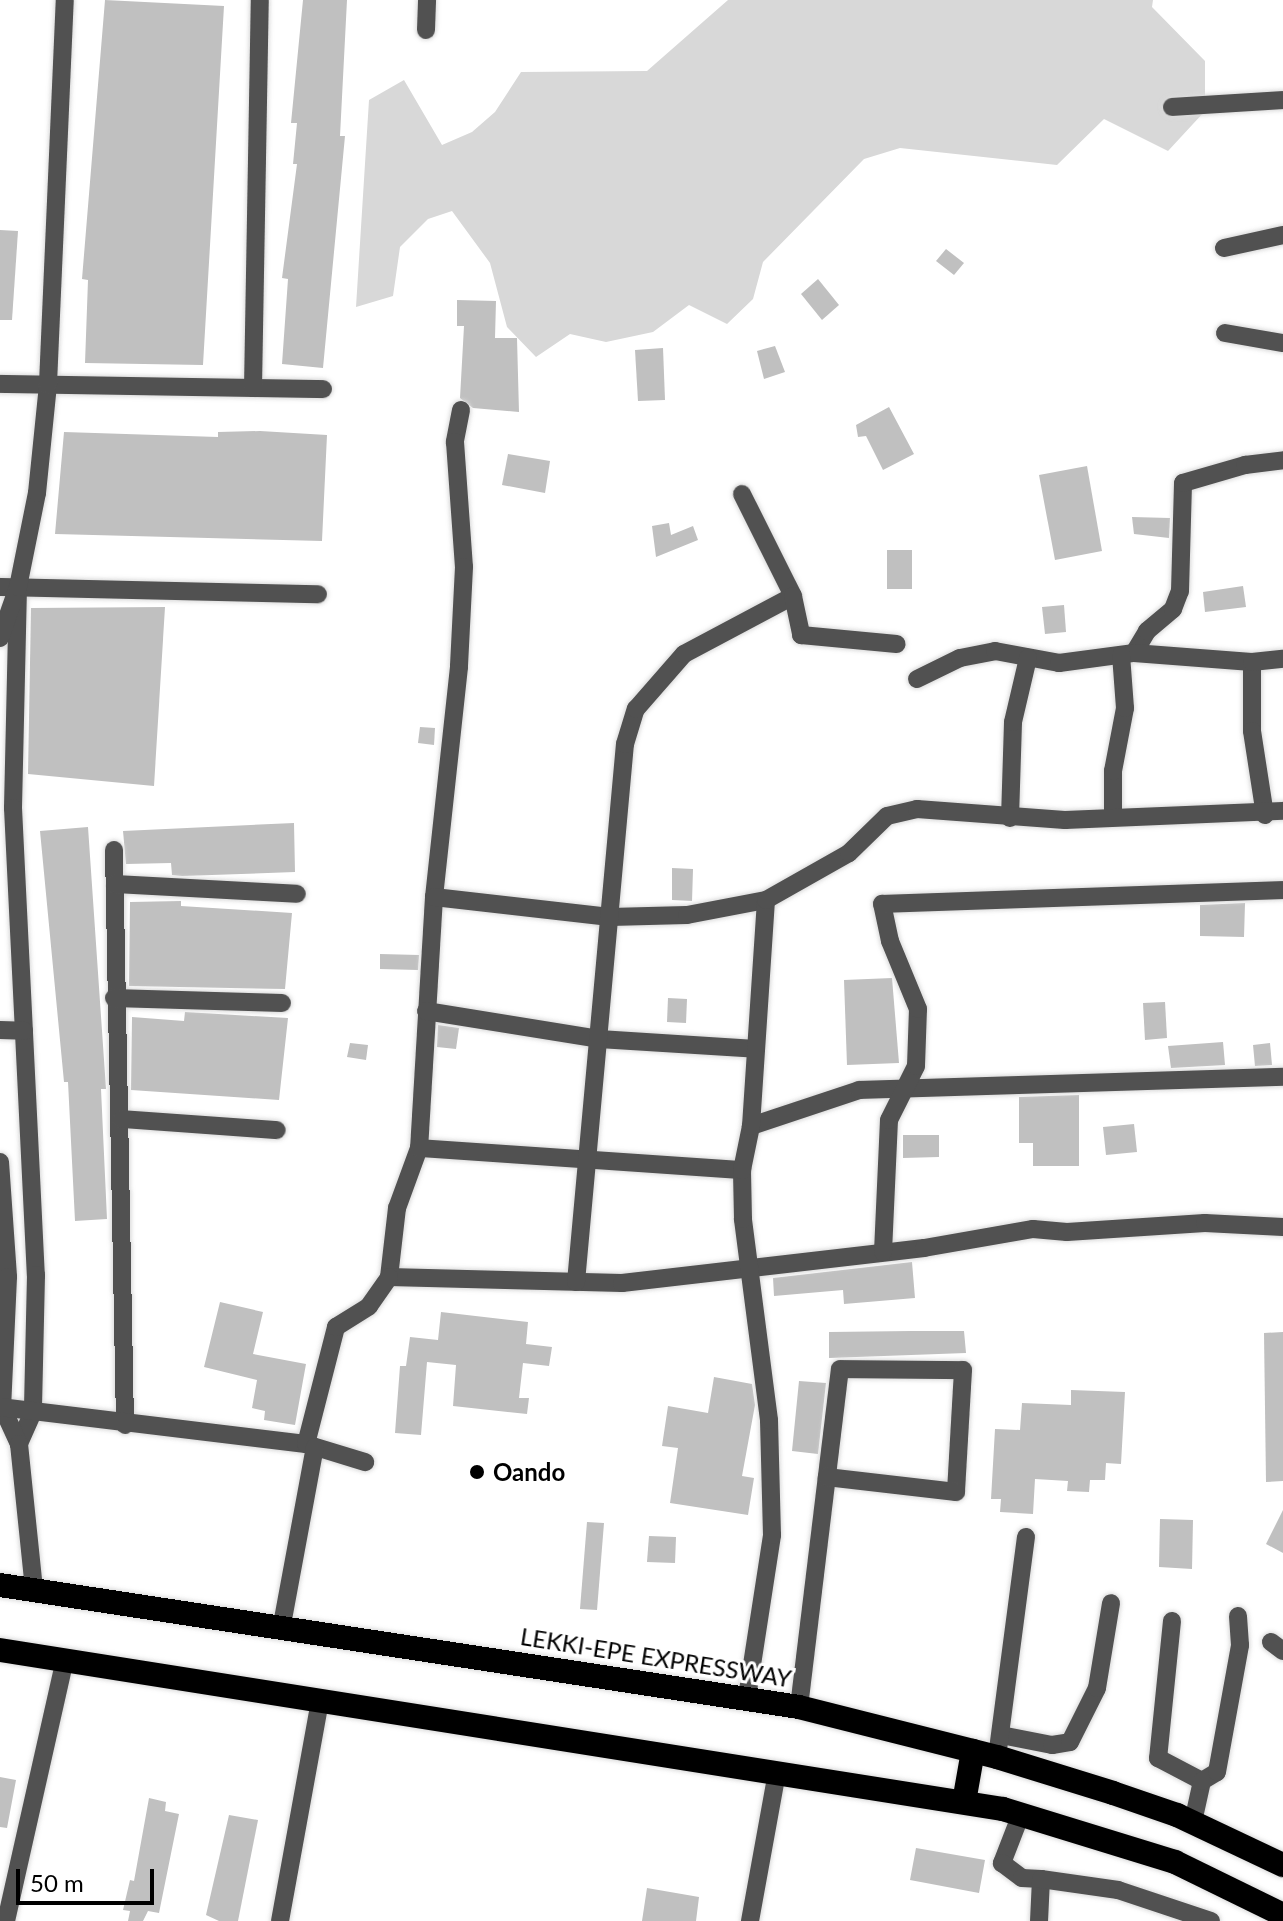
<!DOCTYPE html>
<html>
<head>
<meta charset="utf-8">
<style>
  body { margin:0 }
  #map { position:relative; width:1283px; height:1921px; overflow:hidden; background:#fff; font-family:Lato,sans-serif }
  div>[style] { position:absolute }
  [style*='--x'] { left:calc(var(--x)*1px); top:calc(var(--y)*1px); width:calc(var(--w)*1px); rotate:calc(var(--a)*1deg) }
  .green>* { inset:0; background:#d8d8d8 }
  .building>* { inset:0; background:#c0c0c0 }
  .roads { filter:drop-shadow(0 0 2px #dbdbdb) drop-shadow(0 0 2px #dbdbdb) }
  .minor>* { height:18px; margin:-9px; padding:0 9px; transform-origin:9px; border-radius:9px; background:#515151 }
  .highway>* { height:24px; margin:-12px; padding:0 12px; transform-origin:12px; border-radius:12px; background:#000 }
  .dots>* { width:22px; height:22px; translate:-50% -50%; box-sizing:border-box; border:4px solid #fff; border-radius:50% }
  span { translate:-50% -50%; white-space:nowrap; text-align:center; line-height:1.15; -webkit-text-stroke:6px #fff; paint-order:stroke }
  .poi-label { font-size:24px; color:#000; font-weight:700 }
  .left { translate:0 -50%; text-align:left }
  .street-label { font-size:24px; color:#000 }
  .scale { position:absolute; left:16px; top:1869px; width:138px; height:36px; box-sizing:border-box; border:4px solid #000; border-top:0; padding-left:10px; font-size:24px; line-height:28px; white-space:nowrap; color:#000; -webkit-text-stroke:6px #fff; paint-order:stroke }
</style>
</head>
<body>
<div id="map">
  <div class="green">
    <div style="clip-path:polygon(728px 0,1153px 0,1152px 7px,1205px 61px,1205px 111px,1168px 151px,1104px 119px,1057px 165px,900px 148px,864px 159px,763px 262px,753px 299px,727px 324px,689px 305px,653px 332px,606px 342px,570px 334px,536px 357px,507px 327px,490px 263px,452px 211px,428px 219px,400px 247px,393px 296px,356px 307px,369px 100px,404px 80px,442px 145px,472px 132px,495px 112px,521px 72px,647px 71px)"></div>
  </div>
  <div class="building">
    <div style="clip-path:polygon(105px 0,224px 6px,203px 365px,85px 363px,88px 280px,82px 279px)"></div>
    <div style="clip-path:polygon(303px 0,347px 0,340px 136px,345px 136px,323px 368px,282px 364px,288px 279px,282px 278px,297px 164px,293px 164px,297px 123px,291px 123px)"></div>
    <div style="clip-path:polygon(0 230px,18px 231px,12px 320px,0 320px)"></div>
    <div style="clip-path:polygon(946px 249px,964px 263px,954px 275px,936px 261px)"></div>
    <div style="clip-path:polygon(818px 279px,839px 305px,822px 320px,801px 294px)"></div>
    <div style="clip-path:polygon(457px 300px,496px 301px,495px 338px,517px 338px,519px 412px,473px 408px,460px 398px,464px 326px,457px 326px)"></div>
    <div style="clip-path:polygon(775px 346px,785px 372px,764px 379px,757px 351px)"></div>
    <div style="clip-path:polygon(663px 348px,665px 400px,638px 401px,635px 350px)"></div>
    <div style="clip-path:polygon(889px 407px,914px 454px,883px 470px,866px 436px,858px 437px,856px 425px)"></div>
    <div style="clip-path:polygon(260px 431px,327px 435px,322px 541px,55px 534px,64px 432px,218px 437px,218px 432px)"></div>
    <div style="clip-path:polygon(508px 454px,550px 461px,545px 493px,502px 485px)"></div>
    <div style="clip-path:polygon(1087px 466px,1102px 551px,1055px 560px,1039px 475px)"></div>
    <div style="clip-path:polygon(1132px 517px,1170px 518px,1169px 538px,1134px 534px)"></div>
    <div style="clip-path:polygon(669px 523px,671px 535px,693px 526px,698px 540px,656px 557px,652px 526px)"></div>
    <div style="clip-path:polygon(887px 550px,912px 550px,912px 589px,887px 589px)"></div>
    <div style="clip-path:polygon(1243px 586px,1246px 607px,1205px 612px,1203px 592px)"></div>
    <div style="clip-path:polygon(1064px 605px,1066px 632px,1045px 634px,1042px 607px)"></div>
    <div style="clip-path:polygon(165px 607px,154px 786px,28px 774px,31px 608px)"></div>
    <div style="clip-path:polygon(420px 727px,435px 728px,434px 745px,418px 743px)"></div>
    <div style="clip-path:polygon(294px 823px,295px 872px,182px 876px,172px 875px,171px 863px,126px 864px,123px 831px)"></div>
    <div style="clip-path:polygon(88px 827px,106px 1089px,101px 1089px,107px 1219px,75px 1221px,68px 1082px,64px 1082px,40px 831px)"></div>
    <div style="clip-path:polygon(672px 868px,693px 869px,692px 901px,672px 900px)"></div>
    <div style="clip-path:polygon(181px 901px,181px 906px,292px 913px,285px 989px,129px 986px,130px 902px)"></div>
    <div style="clip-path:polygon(1245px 903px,1244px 937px,1200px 936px,1200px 905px)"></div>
    <div style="clip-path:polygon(380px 954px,419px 955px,418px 970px,380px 969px)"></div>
    <div style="clip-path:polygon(892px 978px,899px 1063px,847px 1065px,844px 980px)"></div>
    <div style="clip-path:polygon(668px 998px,687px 999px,686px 1023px,667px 1022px)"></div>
    <div style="clip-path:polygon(1165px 1002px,1167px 1038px,1145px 1040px,1143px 1003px)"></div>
    <div style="clip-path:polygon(185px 1012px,288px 1018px,279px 1100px,131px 1090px,132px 1017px,184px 1021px)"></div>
    <div style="clip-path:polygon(438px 1025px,459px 1028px,456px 1049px,437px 1047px)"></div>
    <div style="clip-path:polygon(1223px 1042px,1225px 1065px,1171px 1068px,1168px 1046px)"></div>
    <div style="clip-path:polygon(350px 1043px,368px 1045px,366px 1060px,347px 1057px)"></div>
    <div style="clip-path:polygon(1270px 1043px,1272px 1065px,1255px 1066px,1253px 1045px)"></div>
    <div style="clip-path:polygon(1079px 1095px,1079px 1166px,1033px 1166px,1033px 1143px,1019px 1143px,1019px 1097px)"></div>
    <div style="clip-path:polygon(1134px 1124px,1137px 1152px,1106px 1155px,1103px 1127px)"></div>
    <div style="clip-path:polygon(903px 1135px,939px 1135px,939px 1157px,903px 1158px)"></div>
    <div style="clip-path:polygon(912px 1262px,915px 1298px,844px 1304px,843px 1290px,774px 1296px,773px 1278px)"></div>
    <div style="clip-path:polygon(220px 1302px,263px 1312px,253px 1354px,306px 1364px,295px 1425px,264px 1420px,265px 1411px,252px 1408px,257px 1380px,204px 1367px)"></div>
    <div style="clip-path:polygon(441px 1312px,528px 1322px,526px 1344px,552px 1347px,549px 1366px,523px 1363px,519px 1398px,529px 1398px,527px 1414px,453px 1406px,456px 1365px,427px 1362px,421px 1435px,395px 1433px,400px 1366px,406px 1366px,410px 1337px,438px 1340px)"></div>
    <div style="clip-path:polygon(911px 1331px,964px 1331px,966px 1353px,829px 1358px,829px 1332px)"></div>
    <div style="clip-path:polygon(1283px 1332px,1283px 1481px,1266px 1482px,1264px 1333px)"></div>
    <div style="clip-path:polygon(714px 1377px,752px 1384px,755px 1405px,742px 1476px,754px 1478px,748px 1515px,670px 1503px,678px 1448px,662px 1446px,668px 1406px,708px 1413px)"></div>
    <div style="clip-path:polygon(799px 1381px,826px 1383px,818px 1454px,792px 1451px)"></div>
    <div style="clip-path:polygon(1071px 1390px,1125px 1392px,1121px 1464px,1106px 1463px,1105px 1480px,1090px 1480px,1089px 1492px,1067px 1491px,1068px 1481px,1035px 1479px,1033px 1514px,1000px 1512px,1001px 1499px,991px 1499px,995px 1429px,1020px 1430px,1022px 1403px,1071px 1405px)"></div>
    <div style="clip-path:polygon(1283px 1510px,1283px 1553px,1266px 1544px)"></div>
    <div style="clip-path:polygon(1160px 1519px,1193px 1520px,1192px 1569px,1159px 1567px)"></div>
    <div style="clip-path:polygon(587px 1522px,604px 1523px,597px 1610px,580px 1609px)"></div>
    <div style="clip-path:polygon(649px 1536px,676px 1537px,675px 1563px,647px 1562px)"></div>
    <div style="clip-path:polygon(0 1777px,16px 1780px,7px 1828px,0 1827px)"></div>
    <div style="clip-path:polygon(149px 1798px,166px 1802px,165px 1811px,179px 1814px,159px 1913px,148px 1911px,143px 1921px,128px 1921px,130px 1911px,123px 1910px,130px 1880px,134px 1881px)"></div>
    <div style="clip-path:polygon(229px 1815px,258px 1820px,238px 1921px,219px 1921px,206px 1915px)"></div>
    <div style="clip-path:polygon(916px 1848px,985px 1860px,979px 1893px,910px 1880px)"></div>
    <div style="clip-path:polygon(647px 1888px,699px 1897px,696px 1921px,642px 1921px)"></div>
  </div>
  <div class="roads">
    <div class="minor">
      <div style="--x:426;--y:30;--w:30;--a:-88"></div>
      <div style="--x:1172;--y:107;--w:111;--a:-3.6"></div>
      <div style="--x:1224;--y:248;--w:60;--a:-12.4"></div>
      <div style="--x:1225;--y:333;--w:59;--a:9.8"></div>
      <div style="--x:0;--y:384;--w:323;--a:0.9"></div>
      <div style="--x:253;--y:388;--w:388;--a:-89"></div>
      <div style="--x:461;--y:410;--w:33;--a:101"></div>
      <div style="--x:455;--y:442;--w:125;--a:85.9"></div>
      <div style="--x:464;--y:567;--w:100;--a:92.9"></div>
      <div style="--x:459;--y:667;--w:231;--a:96.2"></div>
      <div style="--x:434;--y:897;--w:251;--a:93.4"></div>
      <div style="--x:419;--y:1148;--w:64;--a:110.1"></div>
      <div style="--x:397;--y:1208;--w:69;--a:96.6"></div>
      <div style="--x:389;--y:1277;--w:233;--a:1.5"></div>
      <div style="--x:622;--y:1283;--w:304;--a:-6.6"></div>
      <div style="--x:924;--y:1248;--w:111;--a:-9.9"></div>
      <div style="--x:1033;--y:1229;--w:34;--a:5"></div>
      <div style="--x:1067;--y:1232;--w:138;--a:-3.7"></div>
      <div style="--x:1205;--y:1223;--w:78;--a:2.9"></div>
      <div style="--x:742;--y:494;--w:114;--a:63.4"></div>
      <div style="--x:0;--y:587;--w:318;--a:1.3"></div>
      <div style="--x:18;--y:587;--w:221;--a:91.3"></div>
      <div style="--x:13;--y:808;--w:468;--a:87.2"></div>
      <div style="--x:36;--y:1275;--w:137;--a:91.3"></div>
      <div style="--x:33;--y:1412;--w:35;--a:114"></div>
      <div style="--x:0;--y:638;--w:54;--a:-70.6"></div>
      <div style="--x:18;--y:587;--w:96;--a:-78.6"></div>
      <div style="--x:37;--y:493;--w:110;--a:-84.2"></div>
      <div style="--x:48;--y:384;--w:384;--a:-87.5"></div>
      <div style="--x:1134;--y:653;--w:26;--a:-59"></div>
      <div style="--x:1147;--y:631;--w:34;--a:-40"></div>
      <div style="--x:1173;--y:609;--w:19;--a:-69"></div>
      <div style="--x:1180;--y:591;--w:108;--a:-88.4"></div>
      <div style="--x:1183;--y:483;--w:65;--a:-16.2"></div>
      <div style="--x:1245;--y:465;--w:38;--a:-7"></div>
      <div style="--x:1252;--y:662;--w:69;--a:90"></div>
      <div style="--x:1252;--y:731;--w:85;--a:81.2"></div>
      <div style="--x:917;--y:679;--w:48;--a:-26"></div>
      <div style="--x:960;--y:658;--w:36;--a:-11"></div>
      <div style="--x:995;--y:651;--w:65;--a:10.6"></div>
      <div style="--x:1059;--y:663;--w:76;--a:-7.6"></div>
      <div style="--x:1134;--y:653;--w:118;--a:4.4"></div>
      <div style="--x:1252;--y:662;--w:31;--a:-6"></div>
      <div style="--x:1113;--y:816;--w:45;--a:-90"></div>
      <div style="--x:1113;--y:771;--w:64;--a:-79.2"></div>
      <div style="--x:1125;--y:708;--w:53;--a:-94.3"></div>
      <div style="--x:1010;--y:818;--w:96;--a:-88.2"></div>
      <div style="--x:1013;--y:722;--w:66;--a:-76.8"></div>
      <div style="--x:114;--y:850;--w:575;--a:88.9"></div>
      <div style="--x:115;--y:884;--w:182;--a:3.1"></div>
      <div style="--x:434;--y:897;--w:177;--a:6.5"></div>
      <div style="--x:610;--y:917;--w:77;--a:-1.5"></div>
      <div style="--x:687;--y:915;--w:80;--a:-10.8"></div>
      <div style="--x:114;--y:998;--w:168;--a:1.7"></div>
      <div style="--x:426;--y:1011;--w:175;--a:9.2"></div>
      <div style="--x:599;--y:1039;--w:157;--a:3.6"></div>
      <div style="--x:0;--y:1030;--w:24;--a:2"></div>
      <div style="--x:122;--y:1119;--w:155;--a:4.1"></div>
      <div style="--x:751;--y:1126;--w:114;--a:-18.4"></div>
      <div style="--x:859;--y:1090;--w:424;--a:-1.8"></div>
      <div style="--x:419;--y:1148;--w:324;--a:3.9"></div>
      <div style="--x:0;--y:1162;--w:115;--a:86"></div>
      <div style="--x:8;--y:1277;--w:130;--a:92.6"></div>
      <div style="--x:2;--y:1407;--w:41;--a:65.3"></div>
      <div style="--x:19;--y:1444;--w:147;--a:84.1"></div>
      <div style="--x:883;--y:1252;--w:132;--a:-87.4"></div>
      <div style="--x:889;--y:1120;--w:60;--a:-63.4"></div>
      <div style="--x:916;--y:1066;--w:57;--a:-88"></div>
      <div style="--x:918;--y:1009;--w:74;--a:-112.4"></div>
      <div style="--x:890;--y:941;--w:38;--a:-102"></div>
      <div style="--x:882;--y:904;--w:401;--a:-2"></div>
      <div style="--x:576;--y:1282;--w:540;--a:-84.8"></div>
      <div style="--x:625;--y:744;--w:37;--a:-73"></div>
      <div style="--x:636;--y:709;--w:73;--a:-48.9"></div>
      <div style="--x:684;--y:654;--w:123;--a:-28"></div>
      <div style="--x:793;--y:596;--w:40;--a:78"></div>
      <div style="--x:801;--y:635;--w:96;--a:5.4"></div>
      <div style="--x:0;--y:1407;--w:308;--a:6.9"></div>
      <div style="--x:306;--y:1444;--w:62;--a:17"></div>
      <div style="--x:306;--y:1444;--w:121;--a:-75.6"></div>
      <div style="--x:336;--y:1327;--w:39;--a:-32"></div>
      <div style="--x:369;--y:1306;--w:35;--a:-55"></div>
      <div style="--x:1172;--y:1621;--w:138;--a:95.8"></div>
      <div style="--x:1158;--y:1758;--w:50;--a:27.6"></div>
      <div style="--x:1202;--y:1781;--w:42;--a:102.4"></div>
      <div style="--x:281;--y:1630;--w:186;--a:-79.5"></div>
      <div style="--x:1271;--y:1642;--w:15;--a:37"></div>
      <div style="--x:747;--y:1697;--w:164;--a:-81.2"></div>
      <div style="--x:772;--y:1535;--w:115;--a:-91.5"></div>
      <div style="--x:769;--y:1420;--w:203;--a:-97.4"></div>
      <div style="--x:743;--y:1219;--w:49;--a:-91.2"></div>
      <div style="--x:742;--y:1170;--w:45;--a:-78.4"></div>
      <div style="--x:751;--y:1126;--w:226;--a:-86.2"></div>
      <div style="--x:766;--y:900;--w:95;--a:-29.5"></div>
      <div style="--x:849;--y:853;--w:53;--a:-44.2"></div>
      <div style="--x:887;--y:816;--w:31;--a:-13"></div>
      <div style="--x:917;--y:809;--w:148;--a:4.3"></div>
      <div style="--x:1065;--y:820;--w:218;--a:-2.4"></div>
      <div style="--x:799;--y:1707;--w:340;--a:-83.1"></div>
      <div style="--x:840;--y:1369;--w:123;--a:0.5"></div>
      <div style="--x:963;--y:1370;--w:122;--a:93.3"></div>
      <div style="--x:956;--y:1492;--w:130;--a:-173.4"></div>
      <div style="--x:1001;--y:1735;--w:52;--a:11.1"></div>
      <div style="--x:1052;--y:1745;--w:18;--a:-9"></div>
      <div style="--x:1070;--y:1742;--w:60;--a:-63.4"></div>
      <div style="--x:1097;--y:1688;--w:86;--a:-80.6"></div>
      <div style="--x:997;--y:1757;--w:222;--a:-82.5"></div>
      <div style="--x:1202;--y:1781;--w:17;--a:-31"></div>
      <div style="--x:1217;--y:1772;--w:129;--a:-79.7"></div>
      <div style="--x:1240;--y:1645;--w:29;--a:-94"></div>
      <div style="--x:1021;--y:1814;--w:53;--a:111.2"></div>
      <div style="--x:1002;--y:1863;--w:25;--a:37"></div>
      <div style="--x:1022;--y:1878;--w:19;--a:3"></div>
      <div style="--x:1041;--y:1879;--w:42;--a:92.7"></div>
      <div style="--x:1041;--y:1879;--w:78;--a:8.1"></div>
      <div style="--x:1118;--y:1890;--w:98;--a:18.4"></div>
      <div style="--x:6;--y:1921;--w:269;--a:-77.3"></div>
      <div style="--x:280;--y:1921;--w:225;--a:-79.7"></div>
      <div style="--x:750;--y:1921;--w:151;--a:-79.7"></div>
    </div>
    <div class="highway">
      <div style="--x:0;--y:1585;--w:808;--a:8.68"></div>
      <div style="--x:799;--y:1707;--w:204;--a:14.2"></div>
      <div style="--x:997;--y:1757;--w:121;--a:17.2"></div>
      <div style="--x:1113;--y:1793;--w:68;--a:19"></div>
      <div style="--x:1177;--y:1815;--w:117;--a:25.3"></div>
      <div style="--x:0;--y:1650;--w:1016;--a:9.01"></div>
      <div style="--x:1003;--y:1809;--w:180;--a:17.1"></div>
      <div style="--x:1175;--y:1862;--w:120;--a:26.1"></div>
      <div style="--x:964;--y:1802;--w:52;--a:-80"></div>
    </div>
  </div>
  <div class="dots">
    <div style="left:477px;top:1472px;background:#000"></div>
  </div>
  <div class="poi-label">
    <span class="left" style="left:493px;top:1472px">Oando</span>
  </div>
  <div class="street-label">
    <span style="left:656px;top:1657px;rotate:9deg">LEKKI-EPE EXPRESSWAY</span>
  </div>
  <div class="scale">50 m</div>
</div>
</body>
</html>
